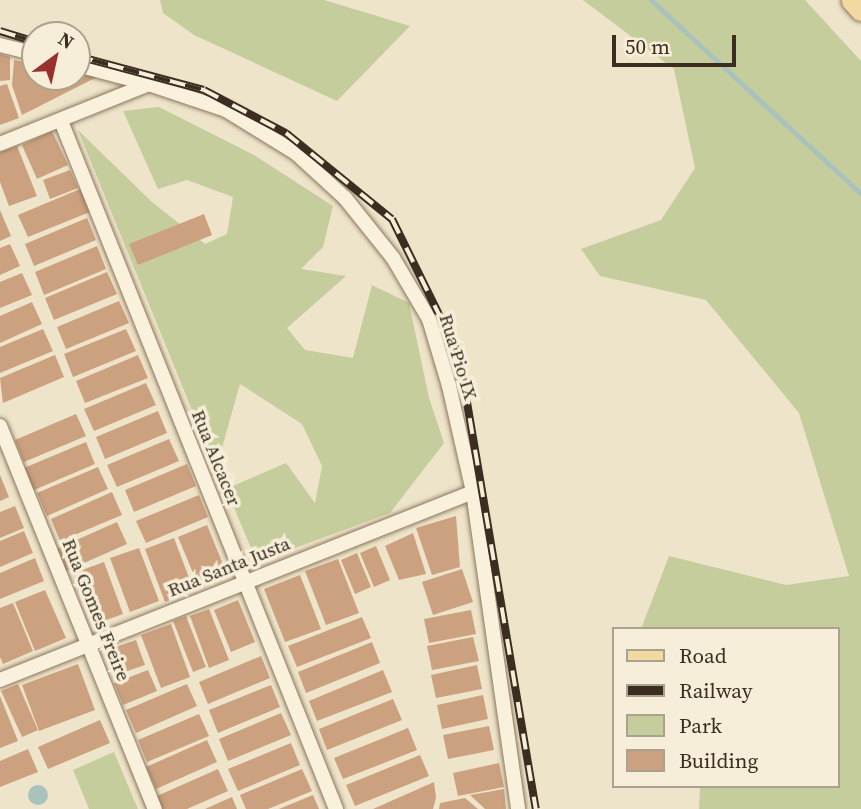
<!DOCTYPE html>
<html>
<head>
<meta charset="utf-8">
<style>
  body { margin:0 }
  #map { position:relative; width:861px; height:809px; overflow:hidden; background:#eee4c9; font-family:"Source Serif 4",serif }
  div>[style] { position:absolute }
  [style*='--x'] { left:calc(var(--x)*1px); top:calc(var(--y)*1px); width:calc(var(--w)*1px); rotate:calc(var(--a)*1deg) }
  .green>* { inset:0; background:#c6cd9c }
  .water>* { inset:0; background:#a9c3bc }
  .round { border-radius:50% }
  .stream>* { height:5px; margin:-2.5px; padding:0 2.5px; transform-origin:2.5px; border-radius:2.5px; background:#a9c3bc }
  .building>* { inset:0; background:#cca17f }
  .roads { filter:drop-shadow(0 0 2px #8b775d) drop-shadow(0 0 2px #8b775d) }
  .minor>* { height:14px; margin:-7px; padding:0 7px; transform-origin:7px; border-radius:7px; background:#f9f1dc }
  .primary>* { height:23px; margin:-11.5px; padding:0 11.5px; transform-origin:11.5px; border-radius:11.5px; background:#f0daa2 }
  .rail>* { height:8px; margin-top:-4px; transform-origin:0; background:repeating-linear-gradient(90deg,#f6eed8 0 16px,#3b2e21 0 32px); box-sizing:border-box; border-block:2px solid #3b2e21 }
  span { translate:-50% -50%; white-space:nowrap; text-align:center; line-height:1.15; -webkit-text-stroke:7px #f6eed8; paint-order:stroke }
  .street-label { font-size:19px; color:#3b2e21 }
  .legend { position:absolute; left:612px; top:627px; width:228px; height:161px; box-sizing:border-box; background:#f6eed8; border:2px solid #aba18f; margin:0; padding:9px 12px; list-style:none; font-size:21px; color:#3b2e21 }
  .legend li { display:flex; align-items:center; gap:14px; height:35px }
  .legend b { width:35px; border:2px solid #aba18f }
  .north { position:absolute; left:21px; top:21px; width:70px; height:70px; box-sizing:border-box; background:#f6eed8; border:2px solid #aba18f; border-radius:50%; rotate:33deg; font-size:19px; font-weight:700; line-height:28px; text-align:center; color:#3b2e21 }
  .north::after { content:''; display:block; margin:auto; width:24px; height:32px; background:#99302e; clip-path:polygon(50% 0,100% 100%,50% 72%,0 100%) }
  .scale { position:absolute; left:612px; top:35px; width:124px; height:32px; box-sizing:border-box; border:4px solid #3b2e21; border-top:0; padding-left:9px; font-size:21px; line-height:24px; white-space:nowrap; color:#3b2e21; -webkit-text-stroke:5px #f6eed8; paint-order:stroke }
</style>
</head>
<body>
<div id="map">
  <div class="green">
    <div style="clip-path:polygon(160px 0,324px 0,410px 26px,337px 101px,194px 35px,163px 13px)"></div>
    <div style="clip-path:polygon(583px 0,805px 0,861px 61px,861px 809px,699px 809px,700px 786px,838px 786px,838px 629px,641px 629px,669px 556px,786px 585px,849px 576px,799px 413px,706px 300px,600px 276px,581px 249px,661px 220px,695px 168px,674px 69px)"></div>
    <div style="clip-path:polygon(159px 107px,254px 155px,333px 206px,323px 247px,301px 269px,346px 276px,287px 328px,305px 350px,353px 358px,372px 285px,409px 303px,429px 398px,444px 443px,390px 513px,257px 562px,226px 489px,286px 463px,315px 503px,322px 466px,302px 424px,240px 384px,216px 469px,78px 130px,152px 202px,205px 244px,227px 234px,233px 197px,187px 180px,158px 189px,123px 111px)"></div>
    <div style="clip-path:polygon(114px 752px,138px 809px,89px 809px,73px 770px)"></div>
  </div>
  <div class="water">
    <div class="round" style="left:28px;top:785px;width:20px;height:20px"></div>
  </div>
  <div class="stream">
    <div style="--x:651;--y:0;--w:286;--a:42.7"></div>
  </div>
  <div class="building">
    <div style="clip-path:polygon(0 54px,10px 57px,10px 80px,0 81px)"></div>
    <div style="clip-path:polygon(14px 60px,35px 64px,35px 77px,77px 77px,77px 73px,97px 77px,22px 115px,12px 85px)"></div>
    <div style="clip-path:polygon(7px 84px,19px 118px,0 125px,0 86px)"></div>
    <div style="clip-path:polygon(52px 131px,68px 165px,37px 179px,22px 145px)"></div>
    <div style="clip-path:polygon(17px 146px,37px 196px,9px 206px,0 182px,0 152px)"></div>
    <div style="clip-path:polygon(70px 170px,78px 188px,50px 199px,43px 180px)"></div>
    <div style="clip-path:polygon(80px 189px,90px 212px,28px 237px,18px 215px)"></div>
    <div style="clip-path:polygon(0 210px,11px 236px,0 241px)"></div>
    <div style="clip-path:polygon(204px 214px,212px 235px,138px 265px,129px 244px)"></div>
    <div style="clip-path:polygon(87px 218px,96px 240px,34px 266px,25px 244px)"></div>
    <div style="clip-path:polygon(10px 244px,20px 266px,0 275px,0 248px)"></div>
    <div style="clip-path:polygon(97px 246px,106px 269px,44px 295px,35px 272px)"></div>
    <div style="clip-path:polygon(107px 272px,117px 294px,54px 320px,45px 298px)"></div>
    <div style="clip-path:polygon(22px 273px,32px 295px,0 308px,0 282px)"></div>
    <div style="clip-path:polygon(119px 301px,129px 323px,66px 349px,57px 327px)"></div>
    <div style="clip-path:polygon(32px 302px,42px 324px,0 343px,0 316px)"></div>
    <div style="clip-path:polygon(43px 329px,53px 351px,0 373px,0 347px)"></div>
    <div style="clip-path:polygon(126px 329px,136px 351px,73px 377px,64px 354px)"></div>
    <div style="clip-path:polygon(55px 355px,64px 377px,3px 403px,0 378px)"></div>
    <div style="clip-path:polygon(138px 355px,148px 378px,85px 403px,76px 381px)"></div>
    <div style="clip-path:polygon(146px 383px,156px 405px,94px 431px,84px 409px)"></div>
    <div style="clip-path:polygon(158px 411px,167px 433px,105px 459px,96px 437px)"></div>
    <div style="clip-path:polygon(76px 414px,86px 436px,24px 462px,15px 440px)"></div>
    <div style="clip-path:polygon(169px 439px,179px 461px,117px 487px,107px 465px)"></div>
    <div style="clip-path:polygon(86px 442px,95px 464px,34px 490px,24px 468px)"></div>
    <div style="clip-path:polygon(187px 464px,196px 486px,134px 512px,125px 490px)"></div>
    <div style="clip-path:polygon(98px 467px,108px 489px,47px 516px,37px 493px)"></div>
    <div style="clip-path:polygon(0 475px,9px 497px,0 501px)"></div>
    <div style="clip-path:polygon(112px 492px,122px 515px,60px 541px,51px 519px)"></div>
    <div style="clip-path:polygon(199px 495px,208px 517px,146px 543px,136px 521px)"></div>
    <div style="clip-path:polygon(15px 506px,24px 528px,0 538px,0 512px)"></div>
    <div style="clip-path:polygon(456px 516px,460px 567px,432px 575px,416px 528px)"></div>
    <div style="clip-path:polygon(117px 522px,127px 544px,66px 571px,56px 549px)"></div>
    <div style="clip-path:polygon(207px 525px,227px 574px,198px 585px,178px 537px)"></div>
    <div style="clip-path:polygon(24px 531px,33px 553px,0 567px,0 541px)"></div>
    <div style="clip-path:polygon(413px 533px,426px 574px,399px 580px,385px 546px)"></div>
    <div style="clip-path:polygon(174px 538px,194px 591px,165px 602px,145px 549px)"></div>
    <div style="clip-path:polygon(376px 546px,390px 580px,374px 587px,360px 553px)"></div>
    <div style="clip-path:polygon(139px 548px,159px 601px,130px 612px,110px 558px)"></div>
    <div style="clip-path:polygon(357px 553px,371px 587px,355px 594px,341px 560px)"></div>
    <div style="clip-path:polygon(35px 558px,44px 581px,0 599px,0 573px)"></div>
    <div style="clip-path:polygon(338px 559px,359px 613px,326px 625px,305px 571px)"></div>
    <div style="clip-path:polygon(104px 562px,123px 614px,93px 625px,74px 573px)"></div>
    <div style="clip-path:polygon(462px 569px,473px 602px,433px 615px,422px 582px)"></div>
    <div style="clip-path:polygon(300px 575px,321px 629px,285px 642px,264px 589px)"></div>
    <div style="clip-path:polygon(45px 590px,66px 638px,35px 651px,15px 602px)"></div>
    <div style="clip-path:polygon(238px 600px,255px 642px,231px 652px,214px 610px)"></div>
    <div style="clip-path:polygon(13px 603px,33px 651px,3px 664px,0 657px,0 608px)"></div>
    <div style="clip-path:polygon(209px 609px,229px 660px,209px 668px,190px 616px)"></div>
    <div style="clip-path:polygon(471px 610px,476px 634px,429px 643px,424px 619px)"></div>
    <div style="clip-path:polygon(186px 616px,206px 667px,193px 672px,173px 621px)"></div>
    <div style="clip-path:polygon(362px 617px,371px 638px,297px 667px,288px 646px)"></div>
    <div style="clip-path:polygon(171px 624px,190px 677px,161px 688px,141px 635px)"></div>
    <div style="clip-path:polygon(473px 637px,479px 661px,432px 670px,427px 646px)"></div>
    <div style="clip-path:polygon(136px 640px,145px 665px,113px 676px,104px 651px)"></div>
    <div style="clip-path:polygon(372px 642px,380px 663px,306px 693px,298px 672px)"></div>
    <div style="clip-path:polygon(261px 656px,270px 678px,208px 704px,199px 682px)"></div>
    <div style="clip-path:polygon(78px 664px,95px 710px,39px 731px,22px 685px)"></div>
    <div style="clip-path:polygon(477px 665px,482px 689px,436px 698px,431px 675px)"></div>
    <div style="clip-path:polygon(148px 670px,157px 691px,123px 705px,114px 683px)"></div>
    <div style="clip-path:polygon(383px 670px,392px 692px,317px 721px,309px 701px)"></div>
    <div style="clip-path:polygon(18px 684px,38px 730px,22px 737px,1px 691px)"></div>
    <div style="clip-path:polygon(187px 684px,197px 706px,136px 733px,126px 710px)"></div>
    <div style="clip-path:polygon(271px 685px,280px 707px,218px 733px,209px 710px)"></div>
    <div style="clip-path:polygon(483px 695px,488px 719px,442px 729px,437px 705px)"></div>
    <div style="clip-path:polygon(0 696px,18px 741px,0 748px)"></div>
    <div style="clip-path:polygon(393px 699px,402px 720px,327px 750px,319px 729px)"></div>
    <div style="clip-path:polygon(281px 713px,291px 735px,228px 761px,219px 739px)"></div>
    <div style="clip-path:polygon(199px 714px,209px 736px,147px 762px,138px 740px)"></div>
    <div style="clip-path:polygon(100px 720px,110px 743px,48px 769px,38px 747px)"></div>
    <div style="clip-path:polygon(489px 726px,494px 750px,448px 759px,443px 735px)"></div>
    <div style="clip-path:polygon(408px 728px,417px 750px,343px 779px,334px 758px)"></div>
    <div style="clip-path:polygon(207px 740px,217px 762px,156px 789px,146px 767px)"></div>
    <div style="clip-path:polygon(291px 743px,300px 765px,238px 791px,228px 769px)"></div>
    <div style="clip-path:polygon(28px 749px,38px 772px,0 787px,0 761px)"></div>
    <div style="clip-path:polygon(420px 755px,429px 776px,355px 806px,346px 785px)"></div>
    <div style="clip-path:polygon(499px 763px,504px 787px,458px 796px,453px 773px)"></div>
    <div style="clip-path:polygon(218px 769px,228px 791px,187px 809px,162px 809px,157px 796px)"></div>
    <div style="clip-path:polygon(302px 769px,312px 791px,268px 809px,246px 809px,240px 795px)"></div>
    <div style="clip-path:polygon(434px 782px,436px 798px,433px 809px,373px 809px)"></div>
    <div style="clip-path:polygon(504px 789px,506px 809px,485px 809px,470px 795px)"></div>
    <div style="clip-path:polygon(313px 795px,319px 809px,279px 809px)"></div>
    <div style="clip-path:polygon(232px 797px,237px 809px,205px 809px)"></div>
    <div style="clip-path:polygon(465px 798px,478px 809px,439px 809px,440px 803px)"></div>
  </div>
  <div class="roads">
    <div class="minor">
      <div style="--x:0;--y:45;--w:36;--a:14"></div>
      <div style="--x:77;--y:65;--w:74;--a:14.8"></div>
      <div style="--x:149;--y:84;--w:81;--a:18.7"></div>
      <div style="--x:226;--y:110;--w:82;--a:31.6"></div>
      <div style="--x:296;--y:153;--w:67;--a:42.6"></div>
      <div style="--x:345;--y:198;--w:77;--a:51.3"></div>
      <div style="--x:393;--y:258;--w:71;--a:59.5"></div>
      <div style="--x:429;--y:319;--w:70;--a:73.4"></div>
      <div style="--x:449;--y:386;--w:109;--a:77.2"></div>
      <div style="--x:473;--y:492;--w:320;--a:81.9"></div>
      <div style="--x:61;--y:121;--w:741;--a:68.21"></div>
      <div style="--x:0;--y:144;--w:161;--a:-21.9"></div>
      <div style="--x:0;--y:426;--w:413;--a:68"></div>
      <div style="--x:0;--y:680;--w:509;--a:-21.68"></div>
    </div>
    <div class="primary">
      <div style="--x:853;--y:0;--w:12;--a:48"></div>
    </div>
  </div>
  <div class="rail">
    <div style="--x:0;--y:31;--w:37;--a:17"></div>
    <div style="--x:77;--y:56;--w:131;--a:15"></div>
    <div style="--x:204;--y:90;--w:93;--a:27.7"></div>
    <div style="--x:286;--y:133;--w:136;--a:39.1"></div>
    <div style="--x:392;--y:219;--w:152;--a:63.8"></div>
    <div style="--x:459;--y:355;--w:460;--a:80.4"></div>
  </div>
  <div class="street-label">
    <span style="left:458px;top:357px;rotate:73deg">Rua Pio IX</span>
    <span style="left:216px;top:458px;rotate:68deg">Rua Alcacer</span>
    <span style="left:229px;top:567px;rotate:-22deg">Rua Santa Justa</span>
    <span style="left:96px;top:610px;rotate:68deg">Rua Gomes Freire</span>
  </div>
  <ul class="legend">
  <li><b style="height:9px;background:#f0daa2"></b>Road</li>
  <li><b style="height:9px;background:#3b2e21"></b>Railway</li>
  <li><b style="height:19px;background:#c6cd9c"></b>Park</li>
  <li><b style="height:19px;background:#cca17f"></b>Building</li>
  </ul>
  <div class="north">N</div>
  <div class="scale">50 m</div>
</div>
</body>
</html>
